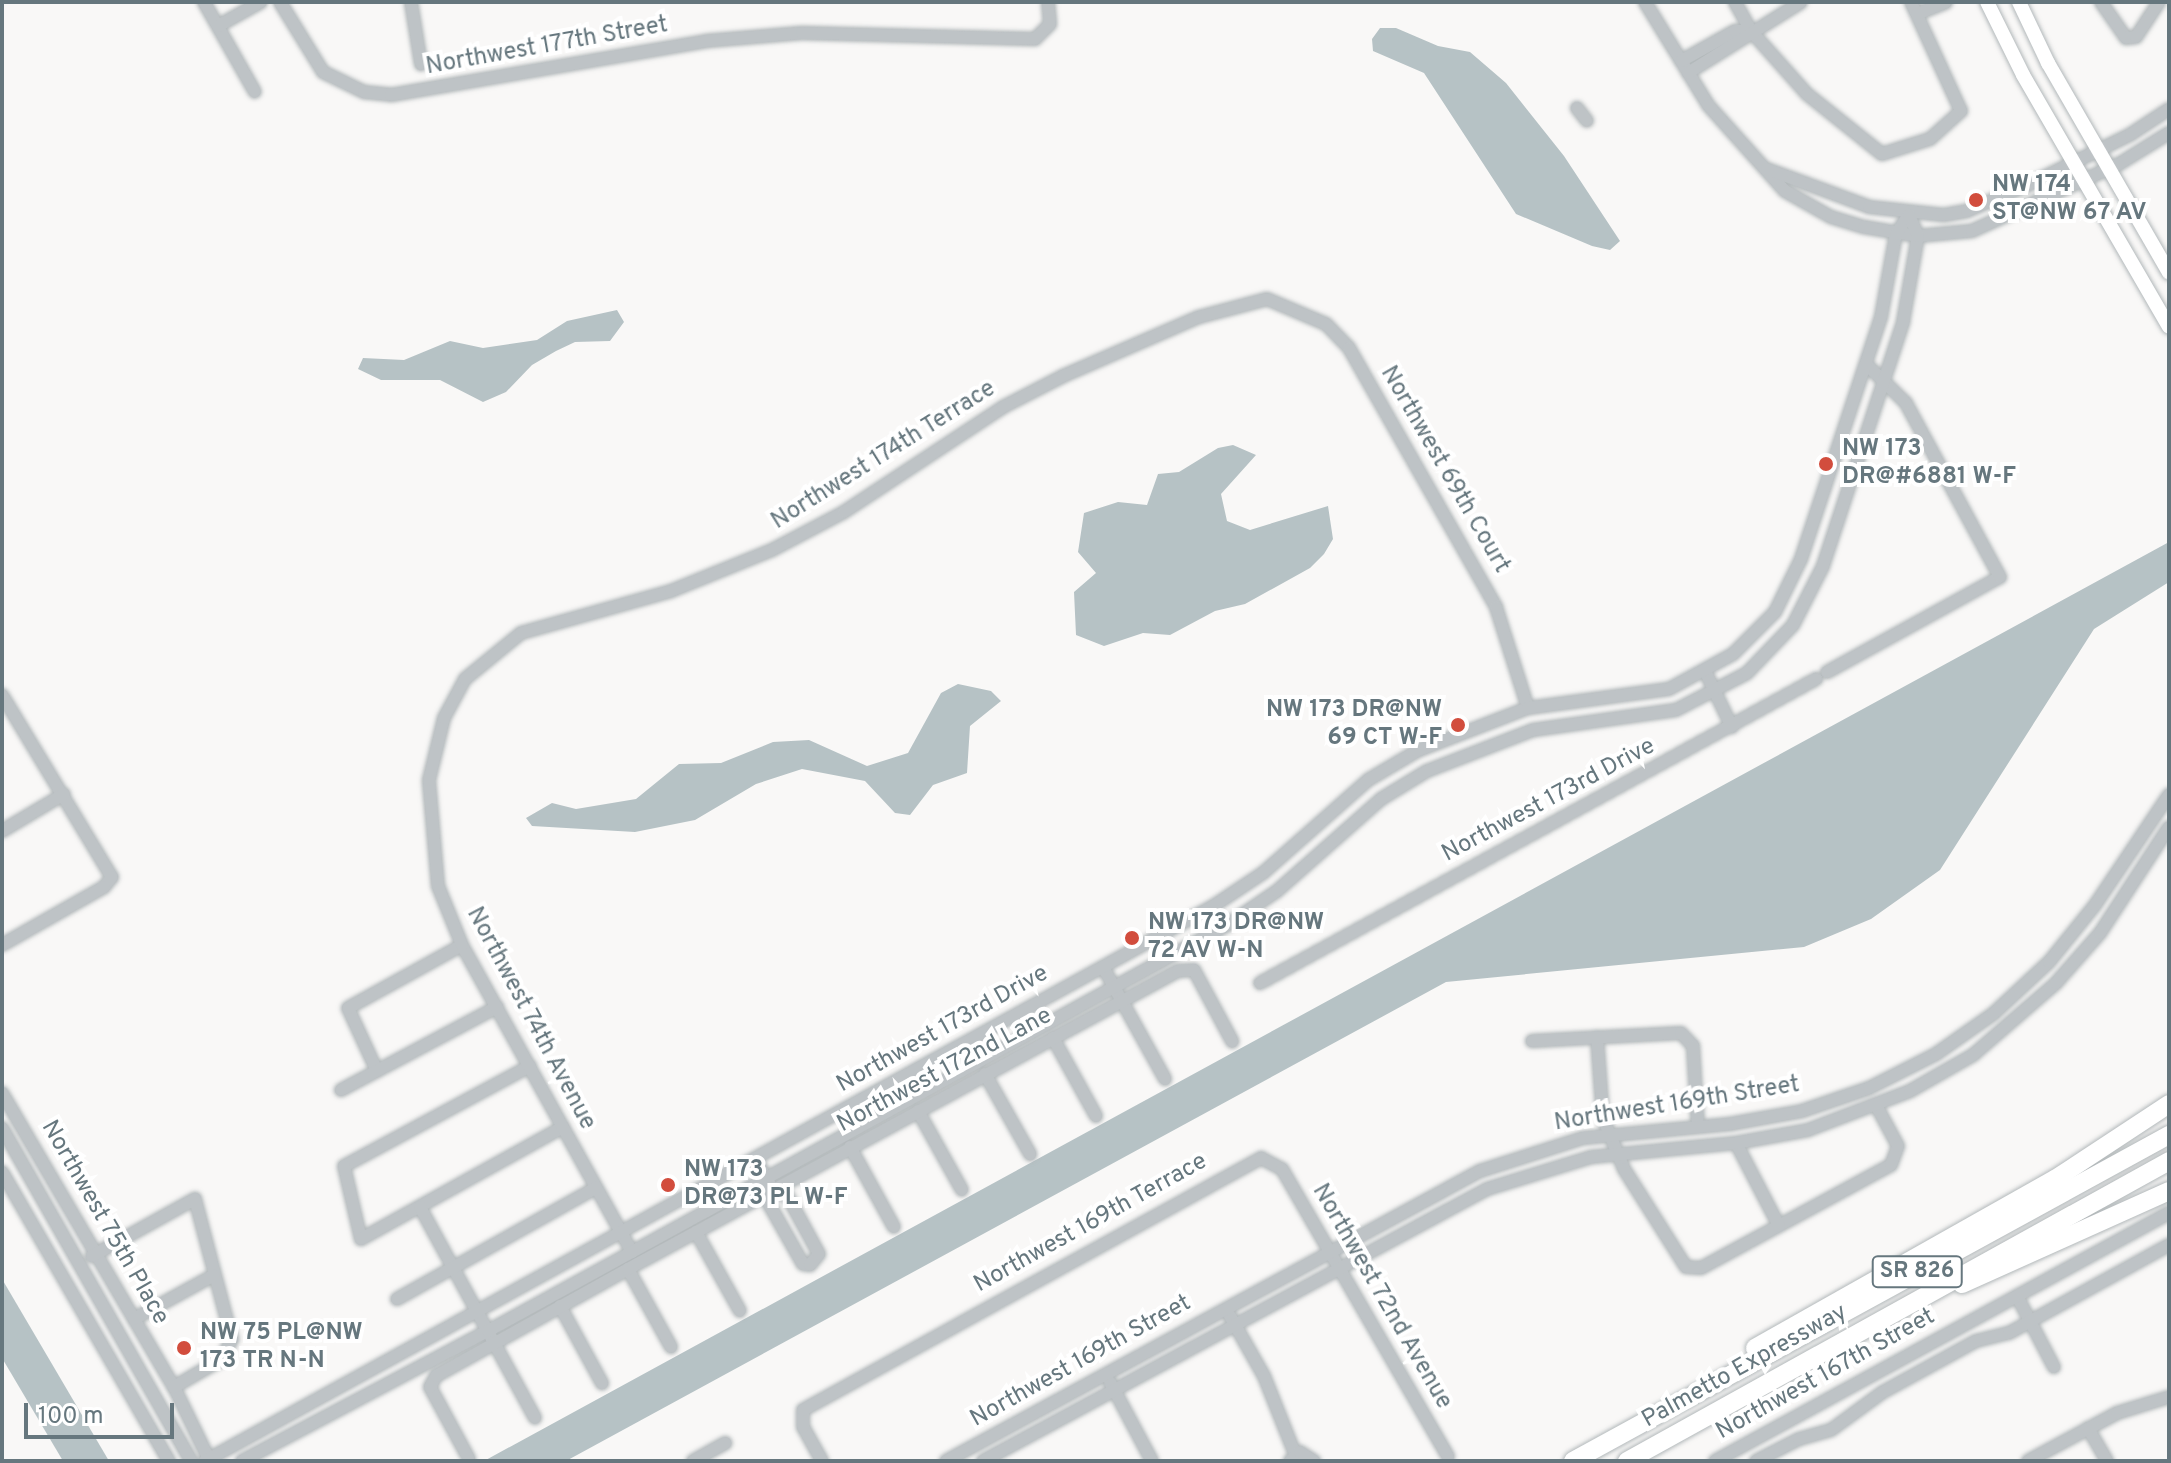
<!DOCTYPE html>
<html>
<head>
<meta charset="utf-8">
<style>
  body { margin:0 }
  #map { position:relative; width:2171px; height:1463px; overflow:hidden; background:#f9f8f7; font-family:Overpass,sans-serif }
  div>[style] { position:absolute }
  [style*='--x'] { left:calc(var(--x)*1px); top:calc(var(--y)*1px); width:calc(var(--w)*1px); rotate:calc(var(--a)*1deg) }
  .water>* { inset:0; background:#b6c2c5 }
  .roads { filter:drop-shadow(0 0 2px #b2b8ba) drop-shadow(0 0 2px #b2b8ba) }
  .minor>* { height:12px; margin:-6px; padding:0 6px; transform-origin:6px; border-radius:6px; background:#bec3c6 }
  .major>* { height:14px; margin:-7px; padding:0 7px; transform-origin:7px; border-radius:7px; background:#fff }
  .highway>* { height:18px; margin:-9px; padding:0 9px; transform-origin:9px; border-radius:9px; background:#fff }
  .dots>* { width:22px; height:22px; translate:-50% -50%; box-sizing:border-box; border:4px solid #fff; border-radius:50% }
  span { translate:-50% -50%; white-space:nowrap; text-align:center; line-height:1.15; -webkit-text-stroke:8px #fff; paint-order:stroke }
  .shield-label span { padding:2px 6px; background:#fff; border:2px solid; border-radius:6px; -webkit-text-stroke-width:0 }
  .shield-label { font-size:22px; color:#66777e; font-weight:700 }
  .street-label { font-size:24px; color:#66777e }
  .poi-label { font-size:24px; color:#66777e; font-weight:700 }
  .left { translate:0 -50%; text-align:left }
  .right { translate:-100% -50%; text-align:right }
  .frame { position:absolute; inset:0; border:4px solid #66777e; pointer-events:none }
  .scale { position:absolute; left:24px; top:1403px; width:150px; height:36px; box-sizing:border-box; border:4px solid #66777e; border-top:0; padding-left:10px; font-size:24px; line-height:28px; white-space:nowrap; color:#66777e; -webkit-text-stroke:6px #fff; paint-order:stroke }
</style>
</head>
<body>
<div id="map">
  <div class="water">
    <div style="clip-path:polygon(1380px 28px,1396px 28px,1438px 46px,1470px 52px,1506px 83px,1564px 156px,1620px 241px,1610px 250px,1592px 246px,1516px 214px,1424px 73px,1373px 51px,1372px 39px)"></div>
    <div style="clip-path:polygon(617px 310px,624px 322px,610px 341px,575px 342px,556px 351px,532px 365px,506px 392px,483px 402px,440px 380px,381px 380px,358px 369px,363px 358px,404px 360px,450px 341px,483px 348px,537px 340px,567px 321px)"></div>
    <div style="clip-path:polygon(1233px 445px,1256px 455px,1221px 494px,1227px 521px,1250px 530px,1328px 506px,1333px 539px,1324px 554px,1310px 568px,1245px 604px,1215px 611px,1170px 635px,1143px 633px,1104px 646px,1076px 635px,1074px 592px,1096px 573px,1078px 552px,1084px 513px,1118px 502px,1147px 505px,1158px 474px,1179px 472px,1218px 448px)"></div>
    <div style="clip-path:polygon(2169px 542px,2169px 582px,2094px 629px,1940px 870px,1871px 919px,1804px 947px,1446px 982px,566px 1461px,484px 1461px)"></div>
    <div style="clip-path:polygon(958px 684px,991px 691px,1001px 701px,970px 726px,967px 773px,933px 785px,910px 815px,895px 813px,865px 781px,802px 769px,756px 784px,695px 820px,635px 832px,532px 826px,526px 818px,552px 803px,576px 809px,636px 799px,679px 764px,721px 763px,773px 742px,809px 740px,867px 766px,908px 753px,941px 693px)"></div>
    <div style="clip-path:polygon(2px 1279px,109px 1461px,63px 1461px,2px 1358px)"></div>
  </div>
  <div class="roads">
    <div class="minor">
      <div style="--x:204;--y:2;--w:103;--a:60.5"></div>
      <div style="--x:280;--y:2;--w:82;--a:58.4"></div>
      <div style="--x:323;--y:72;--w:46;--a:26"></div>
      <div style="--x:364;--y:92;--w:27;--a:6"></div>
      <div style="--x:391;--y:95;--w:320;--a:-9.7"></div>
      <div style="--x:706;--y:41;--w:96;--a:-4.8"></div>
      <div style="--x:802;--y:33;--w:233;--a:1.5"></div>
      <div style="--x:1035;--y:39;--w:21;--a:-45"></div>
      <div style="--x:1050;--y:24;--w:22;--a:-95"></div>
      <div style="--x:411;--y:2;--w:63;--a:80.8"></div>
      <div style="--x:1645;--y:2;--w:121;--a:58.5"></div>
      <div style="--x:1708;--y:105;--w:115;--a:48.2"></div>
      <div style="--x:1785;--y:191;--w:53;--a:29.5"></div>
      <div style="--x:1831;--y:217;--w:34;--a:17"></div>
      <div style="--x:1864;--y:227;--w:55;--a:9.5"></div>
      <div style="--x:1918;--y:236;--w:54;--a:-5.3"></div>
      <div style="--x:1972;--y:231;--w:162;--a:-24.5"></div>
      <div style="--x:2119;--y:164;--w:59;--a:-31.8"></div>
      <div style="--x:1735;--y:2;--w:33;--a:61"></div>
      <div style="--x:1751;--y:31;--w:84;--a:48.4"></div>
      <div style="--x:1807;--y:94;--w:96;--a:38.7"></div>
      <div style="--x:1882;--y:154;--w:50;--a:-17.4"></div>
      <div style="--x:1930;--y:139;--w:42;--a:-42.1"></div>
      <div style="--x:1961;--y:111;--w:120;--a:-114.6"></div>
      <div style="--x:2101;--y:2;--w:44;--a:55.2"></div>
      <div style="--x:2126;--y:38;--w:10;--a:-6"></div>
      <div style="--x:2136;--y:37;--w:42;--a:-56.7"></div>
      <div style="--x:1917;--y:14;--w:31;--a:-22"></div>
      <div style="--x:218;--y:26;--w:49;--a:-29.2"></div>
      <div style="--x:1681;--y:61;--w:62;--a:-29.1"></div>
      <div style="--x:1735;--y:31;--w:16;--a:0"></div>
      <div style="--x:1688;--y:73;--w:133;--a:-32.1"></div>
      <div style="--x:1577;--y:108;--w:16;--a:52"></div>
      <div style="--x:1767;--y:169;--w:109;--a:20.4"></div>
      <div style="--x:1869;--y:207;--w:75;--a:6.1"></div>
      <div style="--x:1944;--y:215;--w:23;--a:-10"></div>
      <div style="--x:1967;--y:211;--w:66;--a:-23.1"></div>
      <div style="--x:2028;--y:185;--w:115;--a:-26.3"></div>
      <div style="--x:2131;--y:134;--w:45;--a:-33.3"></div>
      <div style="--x:1705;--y:671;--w:62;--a:64.3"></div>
      <div style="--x:1827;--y:672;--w:197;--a:-28.8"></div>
      <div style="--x:2000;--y:577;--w:198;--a:-118.4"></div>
      <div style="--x:1906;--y:403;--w:54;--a:-135.7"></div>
      <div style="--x:2;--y:695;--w:213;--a:58.9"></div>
      <div style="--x:112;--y:877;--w:13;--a:129"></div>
      <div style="--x:104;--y:887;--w:117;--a:150.4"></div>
      <div style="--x:2;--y:831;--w:72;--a:-30.8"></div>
      <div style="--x:1103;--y:967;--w:128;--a:61"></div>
      <div style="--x:1260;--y:983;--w:634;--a:-28.67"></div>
      <div style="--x:1597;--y:1037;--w:81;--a:85.8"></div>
      <div style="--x:1603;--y:1118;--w:55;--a:67.6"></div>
      <div style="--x:1624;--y:1169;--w:116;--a:57.7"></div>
      <div style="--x:1686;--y:1267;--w:15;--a:4"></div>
      <div style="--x:1701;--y:1268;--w:216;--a:-28.5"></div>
      <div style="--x:1891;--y:1165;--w:20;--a:-70"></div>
      <div style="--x:1898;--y:1146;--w:44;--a:-118.3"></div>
      <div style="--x:1053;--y:1038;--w:89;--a:61.1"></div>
      <div style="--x:1532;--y:1041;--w:149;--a:-3.1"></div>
      <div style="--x:1681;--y:1033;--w:18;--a:47"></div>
      <div style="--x:1693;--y:1046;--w:81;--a:86.5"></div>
      <div style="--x:530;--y:1066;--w:211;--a:151.7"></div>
      <div style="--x:344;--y:1166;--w:75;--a:76.9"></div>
      <div style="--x:361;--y:1239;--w:231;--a:-29"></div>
      <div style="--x:377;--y:1071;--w:69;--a:-114.7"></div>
      <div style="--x:348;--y:1008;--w:130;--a:-28.9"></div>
      <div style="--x:985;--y:1074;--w:92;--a:60.6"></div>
      <div style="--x:341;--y:1090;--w:177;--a:-28"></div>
      <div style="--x:2;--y:1093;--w:341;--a:59.7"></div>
      <div style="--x:174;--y:1387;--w:82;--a:64.1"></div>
      <div style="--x:918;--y:1111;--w:90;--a:60.9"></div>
      <div style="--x:2;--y:1128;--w:383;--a:60.4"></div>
      <div style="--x:1736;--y:1143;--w:93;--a:62.6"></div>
      <div style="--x:850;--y:1147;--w:91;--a:61.2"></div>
      <div style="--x:755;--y:1158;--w:37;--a:61"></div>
      <div style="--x:773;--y:1190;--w:15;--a:106"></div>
      <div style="--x:769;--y:1204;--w:69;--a:60.5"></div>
      <div style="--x:803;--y:1264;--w:7;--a:8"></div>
      <div style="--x:810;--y:1265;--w:14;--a:-51"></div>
      <div style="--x:819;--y:1254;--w:67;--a:-118.5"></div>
      <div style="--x:787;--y:1195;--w:15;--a:-160"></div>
      <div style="--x:2;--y:1172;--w:334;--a:60"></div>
      <div style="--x:420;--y:1207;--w:240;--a:61.4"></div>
      <div style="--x:696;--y:1232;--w:90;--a:60.9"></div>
      <div style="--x:632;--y:1252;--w:351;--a:-119"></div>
      <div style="--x:462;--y:945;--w:64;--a:-112.1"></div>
      <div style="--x:438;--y:886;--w:106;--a:-94.9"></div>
      <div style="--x:429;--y:780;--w:64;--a:-76.4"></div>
      <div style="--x:444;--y:718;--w:44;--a:-61.7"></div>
      <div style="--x:465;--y:679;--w:72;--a:-39.4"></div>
      <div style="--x:521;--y:633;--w:156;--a:-15.6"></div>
      <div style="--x:671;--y:591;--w:109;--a:-22.1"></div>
      <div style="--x:772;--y:550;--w:81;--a:-27.8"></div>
      <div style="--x:844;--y:512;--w:191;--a:-33.4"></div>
      <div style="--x:1003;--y:407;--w:68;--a:-27.3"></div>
      <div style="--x:1063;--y:376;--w:148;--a:-23.5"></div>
      <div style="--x:1199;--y:317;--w:70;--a:-14.8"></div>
      <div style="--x:1267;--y:299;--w:64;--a:23"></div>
      <div style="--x:1326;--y:324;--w:33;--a:46"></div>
      <div style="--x:1349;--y:348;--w:298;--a:60.4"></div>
      <div style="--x:1496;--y:607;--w:106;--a:72.4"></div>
      <div style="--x:92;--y:1256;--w:118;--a:-29"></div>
      <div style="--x:195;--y:1199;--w:145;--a:75.2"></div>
      <div style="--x:232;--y:1339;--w:22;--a:117"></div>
      <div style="--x:222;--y:1359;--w:56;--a:149.7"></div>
      <div style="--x:628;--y:1269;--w:89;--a:61.1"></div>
      <div style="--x:2017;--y:1296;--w:80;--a:62.5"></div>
      <div style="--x:397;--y:1299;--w:228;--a:-29.2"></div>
      <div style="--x:560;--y:1306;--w:88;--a:61.4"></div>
      <div style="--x:1230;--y:1316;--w:69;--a:60.5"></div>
      <div style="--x:1264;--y:1376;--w:84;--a:68.3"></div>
      <div style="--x:134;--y:1319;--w:91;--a:-28.8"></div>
      <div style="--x:1110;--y:1382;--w:89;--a:62"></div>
      <div style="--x:2088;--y:1428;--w:38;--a:60"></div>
      <div style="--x:469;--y:1459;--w:82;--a:-118.4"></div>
      <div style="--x:430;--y:1387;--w:13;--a:-61"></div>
      <div style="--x:436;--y:1376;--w:220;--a:-29.1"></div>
      <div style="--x:628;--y:1269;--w:626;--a:-28.45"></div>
      <div style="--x:1178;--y:971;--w:16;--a:-4"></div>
      <div style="--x:1194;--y:970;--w:81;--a:61.8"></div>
      <div style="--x:205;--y:1461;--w:1153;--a:-28.83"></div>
      <div style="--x:1215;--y:905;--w:58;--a:-33.7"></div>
      <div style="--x:1263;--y:873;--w:140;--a:-41.5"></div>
      <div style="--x:1368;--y:780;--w:57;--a:-30.6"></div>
      <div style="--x:1417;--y:751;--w:119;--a:-21.2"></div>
      <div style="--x:1528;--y:708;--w:142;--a:-7.7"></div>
      <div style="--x:1669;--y:689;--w:73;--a:-28.7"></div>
      <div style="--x:1733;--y:654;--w:59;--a:-45"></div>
      <div style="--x:1775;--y:612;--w:59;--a:-63.9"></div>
      <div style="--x:1801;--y:559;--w:255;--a:-71.7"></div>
      <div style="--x:1881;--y:317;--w:84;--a:-79.8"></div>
      <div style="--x:1896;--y:234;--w:23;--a:-56"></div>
      <div style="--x:242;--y:1461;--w:278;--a:-27.9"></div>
      <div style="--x:488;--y:1331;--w:843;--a:-28.78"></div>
      <div style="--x:1227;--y:925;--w:60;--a:-34.2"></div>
      <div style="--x:1277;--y:891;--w:139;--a:-41.5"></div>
      <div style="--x:1381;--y:799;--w:54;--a:-31.3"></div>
      <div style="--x:1427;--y:771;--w:114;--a:-21.1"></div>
      <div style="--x:1533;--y:730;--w:144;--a:-8"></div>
      <div style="--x:1676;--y:710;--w:80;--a:-27.5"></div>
      <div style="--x:1747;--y:673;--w:66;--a:-46.2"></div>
      <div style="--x:1793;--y:625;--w:66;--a:-63"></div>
      <div style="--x:1823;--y:566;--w:257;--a:-71.8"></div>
      <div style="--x:1903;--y:322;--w:87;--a:-80.1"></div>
      <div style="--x:1918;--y:236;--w:23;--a:-113"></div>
      <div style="--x:693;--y:1461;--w:37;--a:-29"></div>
      <div style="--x:822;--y:1461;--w:39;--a:-119"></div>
      <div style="--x:803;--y:1427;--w:17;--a:-90"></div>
      <div style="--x:803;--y:1410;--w:523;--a:-28.82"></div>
      <div style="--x:1261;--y:1158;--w:24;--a:28"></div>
      <div style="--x:1282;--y:1169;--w:332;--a:60"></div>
      <div style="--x:946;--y:1461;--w:608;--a:-28.51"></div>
      <div style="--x:1480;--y:1171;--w:108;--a:-17.8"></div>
      <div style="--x:1583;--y:1138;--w:148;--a:-5.4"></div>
      <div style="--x:1730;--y:1124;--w:73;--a:-10.2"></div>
      <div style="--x:1802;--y:1111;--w:71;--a:-18.9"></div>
      <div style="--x:1869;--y:1088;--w:75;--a:-26.9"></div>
      <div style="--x:1936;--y:1054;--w:70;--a:-35.1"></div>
      <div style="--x:1993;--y:1014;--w:76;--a:-42.9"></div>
      <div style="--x:2049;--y:962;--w:73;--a:-51.1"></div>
      <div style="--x:2095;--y:905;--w:133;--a:-56.1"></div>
      <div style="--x:983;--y:1461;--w:573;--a:-28.35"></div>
      <div style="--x:1487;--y:1189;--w:109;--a:-17.1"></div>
      <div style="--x:1591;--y:1157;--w:146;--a:-5.5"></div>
      <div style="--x:1736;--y:1143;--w:73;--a:-10.2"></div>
      <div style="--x:1808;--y:1130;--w:109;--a:-20.9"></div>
      <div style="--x:1910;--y:1091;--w:73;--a:-29.7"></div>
      <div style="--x:1973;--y:1055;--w:110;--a:-40.9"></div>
      <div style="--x:2056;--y:983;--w:67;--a:-48.7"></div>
      <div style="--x:2100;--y:933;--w:126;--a:-56.9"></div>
      <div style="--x:1290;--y:1461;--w:13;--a:-42"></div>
      <div style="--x:1300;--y:1452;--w:17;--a:33"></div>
      <div style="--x:1715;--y:1461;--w:517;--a:-28.65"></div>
      <div style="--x:1756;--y:1461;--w:48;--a:-27.1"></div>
      <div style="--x:1799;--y:1439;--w:33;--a:-16"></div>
      <div style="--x:1831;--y:1430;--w:64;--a:-36.2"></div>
      <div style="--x:1883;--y:1392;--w:106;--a:-28.7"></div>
      <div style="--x:1976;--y:1341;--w:34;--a:-14"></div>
      <div style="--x:2009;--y:1333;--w:183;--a:-28.8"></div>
      <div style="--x:2028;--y:1461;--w:101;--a:-28.3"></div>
      <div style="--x:2117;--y:1413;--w:54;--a:-17.1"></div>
    </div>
    <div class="major">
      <div style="--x:1987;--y:2;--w:81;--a:63.7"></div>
      <div style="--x:2023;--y:75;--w:291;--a:59.9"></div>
      <div style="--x:2019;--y:2;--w:68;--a:64.6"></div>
      <div style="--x:2048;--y:63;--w:242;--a:60"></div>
    </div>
    <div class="highway">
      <div style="--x:1962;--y:1284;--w:227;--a:-24.2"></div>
      <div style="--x:1755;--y:1348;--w:344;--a:-29.4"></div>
      <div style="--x:2055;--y:1179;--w:136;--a:-33.3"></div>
      <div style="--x:1573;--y:1461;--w:679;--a:-28.68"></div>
      <div style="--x:1627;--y:1461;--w:619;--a:-28.96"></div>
    </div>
  </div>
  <div class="dots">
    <div style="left:1976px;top:200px;background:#d24d3d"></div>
    <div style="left:1826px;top:464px;background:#d24d3d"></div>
    <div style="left:1458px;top:725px;background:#d24d3d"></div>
    <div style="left:1132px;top:938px;background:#d24d3d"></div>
    <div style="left:668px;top:1185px;background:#d24d3d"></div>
    <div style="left:184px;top:1348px;background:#d24d3d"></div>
  </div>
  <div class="shield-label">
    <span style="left:1917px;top:1272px">SR 826</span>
  </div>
  <div class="street-label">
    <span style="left:547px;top:47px;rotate:-10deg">Northwest 177th Street</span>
    <span style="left:884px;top:456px;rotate:-32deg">Northwest 174th Terrace</span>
    <span style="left:1444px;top:470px;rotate:60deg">Northwest 69th Court</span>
    <span style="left:1549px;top:801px;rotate:-28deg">Northwest 173rd Drive</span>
    <span style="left:530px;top:1019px;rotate:62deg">Northwest 74th Avenue</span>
    <span style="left:943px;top:1030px;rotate:-29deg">Northwest 173rd Drive</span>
    <span style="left:945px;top:1071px;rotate:-28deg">Northwest 172nd Lane</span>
    <span style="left:1677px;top:1105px;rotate:-9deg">Northwest 169th Street</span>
    <span style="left:104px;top:1223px;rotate:60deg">Northwest 75th Place</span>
    <span style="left:1091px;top:1224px;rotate:-29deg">Northwest 169th Terrace</span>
    <span style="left:1381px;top:1297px;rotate:60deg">Northwest 72nd Avenue</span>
    <span style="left:1081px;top:1362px;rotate:-29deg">Northwest 169th Street</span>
    <span style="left:1745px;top:1367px;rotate:-29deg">Palmetto Expressway</span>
    <span style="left:1826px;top:1375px;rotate:-29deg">Northwest 167th Street</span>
  </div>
  <div class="poi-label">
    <span class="left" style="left:1992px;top:200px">NW 174<br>ST@NW 67 AV</span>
    <span class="left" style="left:1842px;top:464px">NW 173<br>DR@#6881 W-F</span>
    <span class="right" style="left:1442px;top:725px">NW 173 DR@NW<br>69 CT W-F</span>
    <span class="left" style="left:1148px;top:938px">NW 173 DR@NW<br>72 AV W-N</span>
    <span class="left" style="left:684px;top:1185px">NW 173<br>DR@73 PL W-F</span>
    <span class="left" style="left:200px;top:1348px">NW 75 PL@NW<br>173 TR N-N</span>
  </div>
  <div class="frame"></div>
  <div class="scale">100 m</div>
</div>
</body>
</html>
